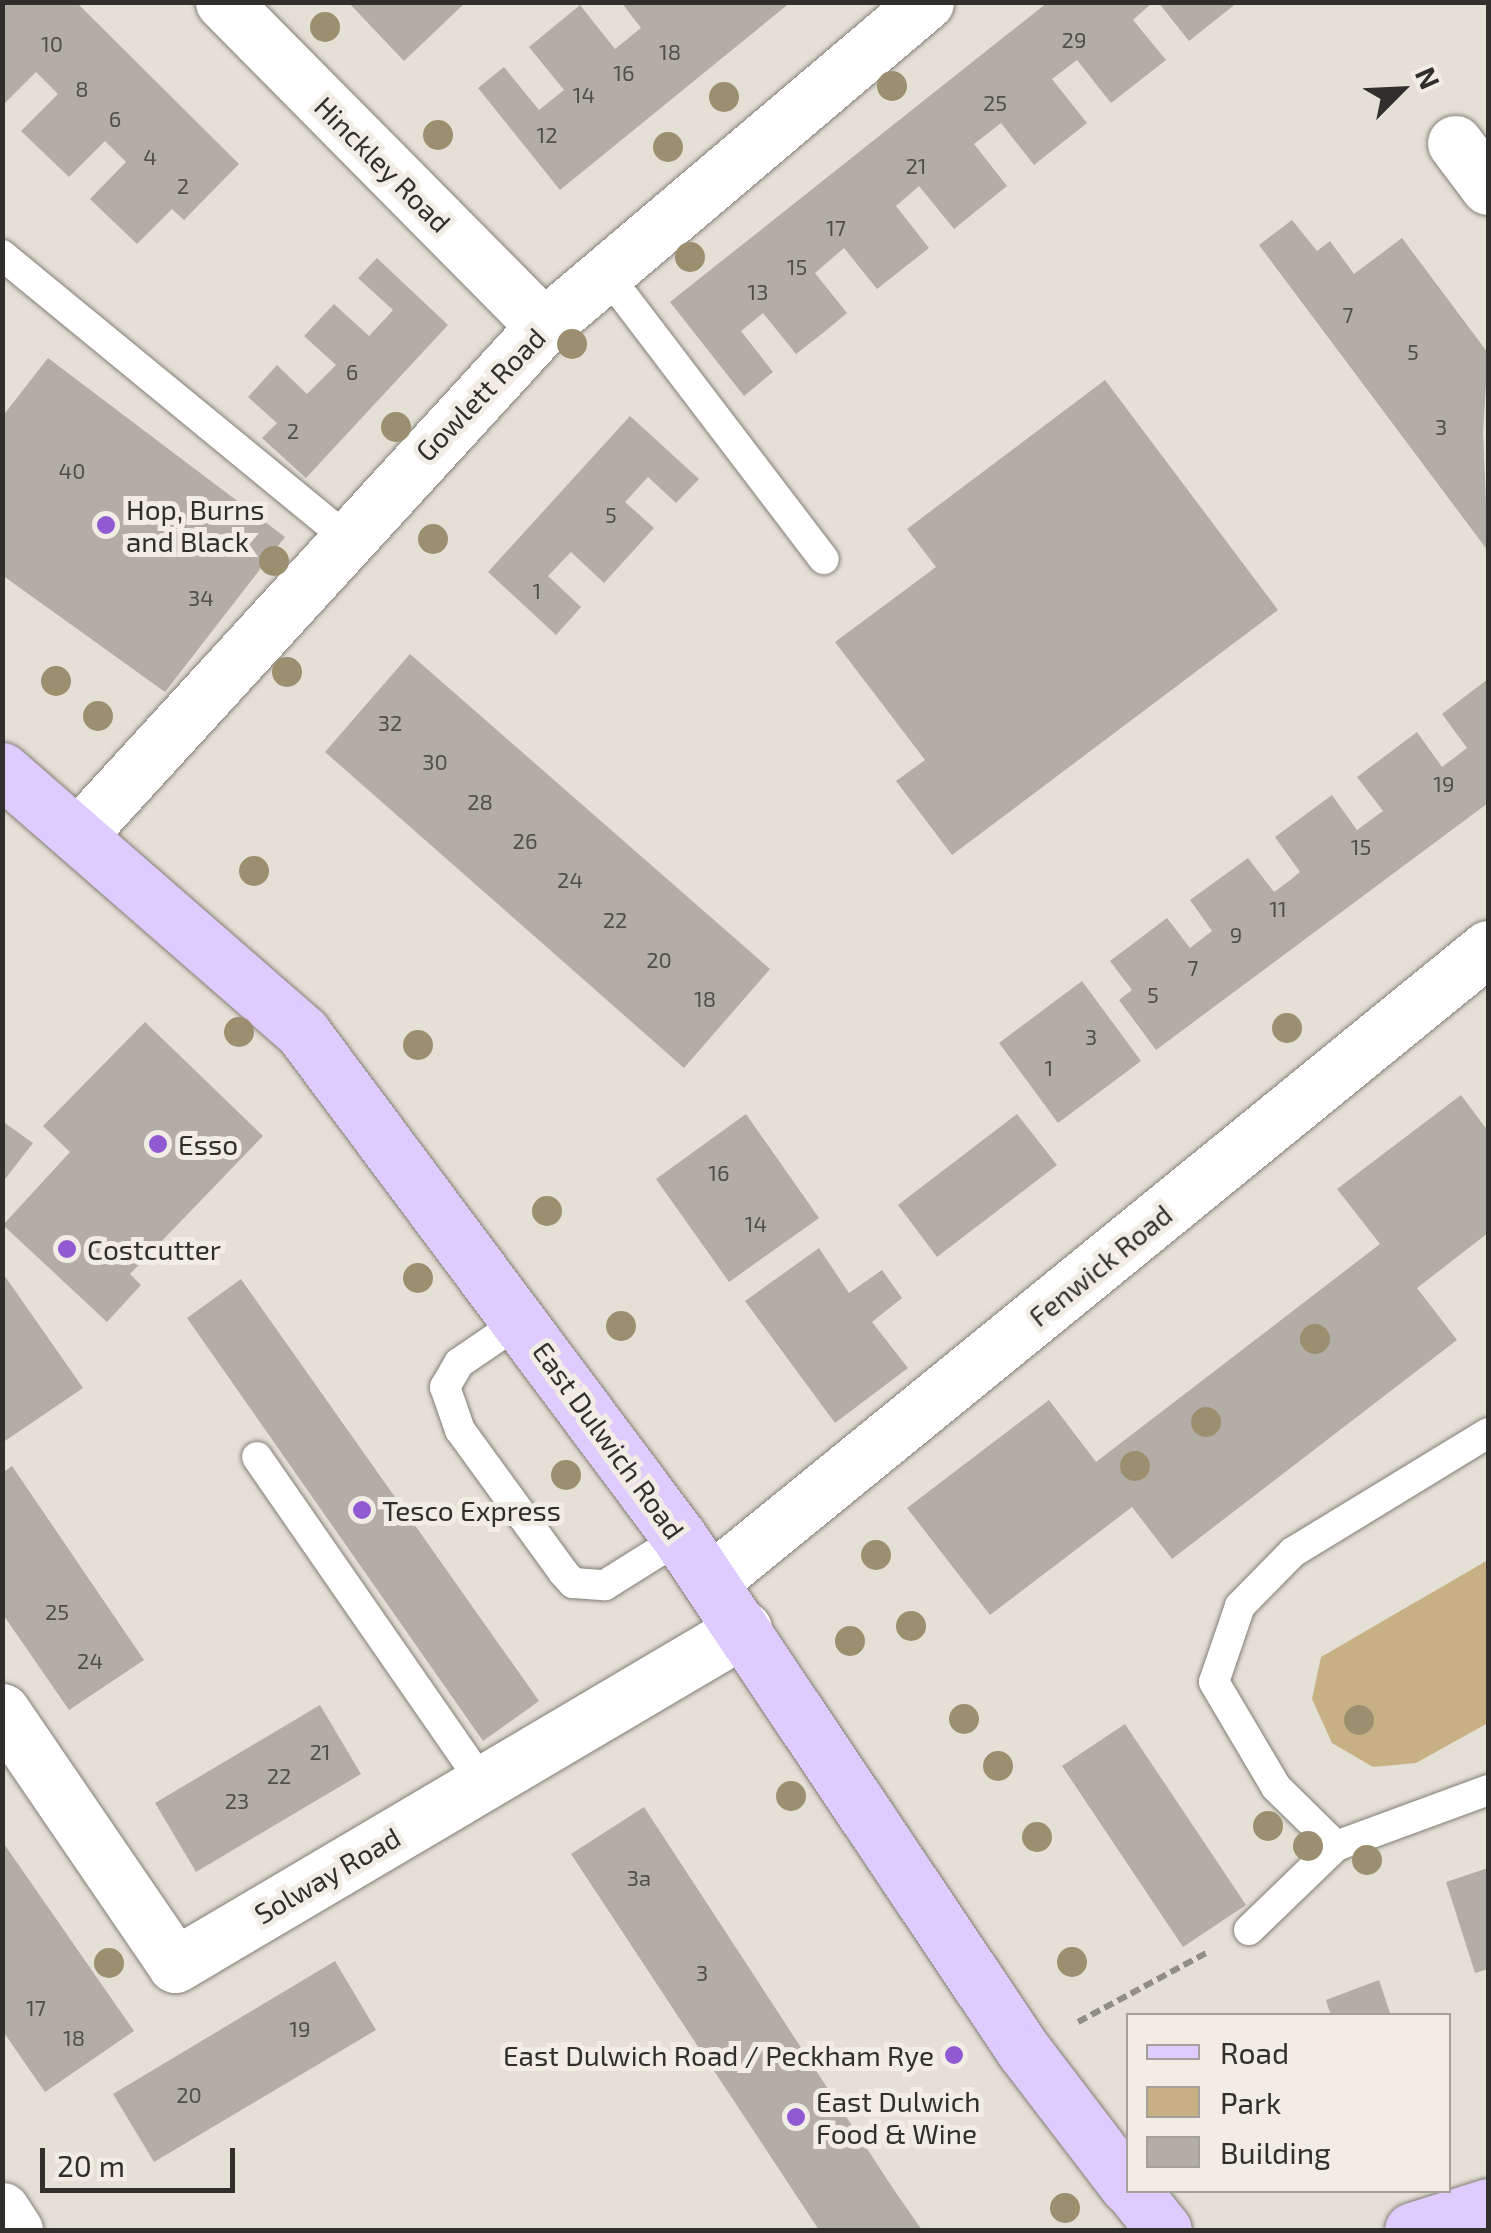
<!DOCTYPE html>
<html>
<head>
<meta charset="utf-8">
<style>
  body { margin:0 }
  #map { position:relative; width:1491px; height:2233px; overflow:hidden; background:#e4e0d6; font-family:"Exo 2",sans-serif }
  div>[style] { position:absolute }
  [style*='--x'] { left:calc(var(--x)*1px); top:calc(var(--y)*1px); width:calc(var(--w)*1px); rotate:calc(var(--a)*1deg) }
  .green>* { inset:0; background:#c7b184 }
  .building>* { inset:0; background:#b2aea5 }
  .path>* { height:6px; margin-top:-3px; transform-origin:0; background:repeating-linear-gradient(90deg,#918e87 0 10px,transparent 0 15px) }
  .roads { filter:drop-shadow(0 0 2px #827e75) drop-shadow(0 0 2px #827e75) }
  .lane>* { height:30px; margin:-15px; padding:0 15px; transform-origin:15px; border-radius:15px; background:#fff }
  .street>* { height:55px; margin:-27.5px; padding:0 27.5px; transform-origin:27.5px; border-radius:27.5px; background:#fff }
  .primary>* { height:55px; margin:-27.5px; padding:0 27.5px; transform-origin:27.5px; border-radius:27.5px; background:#dfcbfd }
  .trees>* { width:30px; height:30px; margin:-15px; border-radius:50%; background:#9c8f70 }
  .dots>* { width:28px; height:28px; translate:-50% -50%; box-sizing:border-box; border:5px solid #f1ede4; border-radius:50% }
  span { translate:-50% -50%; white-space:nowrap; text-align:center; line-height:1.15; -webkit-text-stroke:10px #f1ede4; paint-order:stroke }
  .number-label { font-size:22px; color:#504f4a }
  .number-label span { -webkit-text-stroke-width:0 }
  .street-label { font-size:28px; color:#302f2b }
  .poi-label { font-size:28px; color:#302f2b }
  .left { translate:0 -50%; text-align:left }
  .right { translate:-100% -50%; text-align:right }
  .frame { position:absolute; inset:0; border:5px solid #302f2b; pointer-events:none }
  .legend { position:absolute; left:1126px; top:2013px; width:325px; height:180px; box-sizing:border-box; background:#f1ede4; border:2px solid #a4a19a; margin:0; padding:12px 18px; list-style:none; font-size:30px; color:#302f2b }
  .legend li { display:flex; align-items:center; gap:20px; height:50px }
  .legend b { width:50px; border:2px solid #a4a19a }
  .north { position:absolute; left:1351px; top:40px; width:100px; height:100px; -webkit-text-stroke:8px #f1ede4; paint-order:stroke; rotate:66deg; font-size:28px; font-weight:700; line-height:40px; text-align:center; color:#302f2b }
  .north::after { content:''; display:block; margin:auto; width:35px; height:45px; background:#302f2b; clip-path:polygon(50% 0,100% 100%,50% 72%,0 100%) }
  .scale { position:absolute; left:40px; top:2148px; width:195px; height:45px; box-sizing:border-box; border:5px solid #302f2b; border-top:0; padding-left:12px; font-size:30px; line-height:35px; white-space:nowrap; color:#302f2b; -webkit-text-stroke:8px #f1ede4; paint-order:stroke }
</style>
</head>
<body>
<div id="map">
  <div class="green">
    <div style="clip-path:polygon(1488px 1560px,1488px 1723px,1416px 1763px,1373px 1767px,1332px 1743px,1312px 1699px,1321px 1657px)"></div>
  </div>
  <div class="building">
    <div style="clip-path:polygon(2px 2px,76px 2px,239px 164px,184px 220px,172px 209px,137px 244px,90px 199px,126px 162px,105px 141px,69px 177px,21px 131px,58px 94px,36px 72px,2px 106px)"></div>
    <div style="clip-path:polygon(348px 2px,466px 2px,404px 61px)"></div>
    <div style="clip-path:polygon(621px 2px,791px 2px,560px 190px,478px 88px,504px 67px,539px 110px,564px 90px,529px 47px,580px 5px,615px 49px,641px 28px)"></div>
    <div style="clip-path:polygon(1048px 2px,1153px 2px,1133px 20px,1166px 60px,1111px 103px,1077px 60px,1052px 79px,1087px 123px,1034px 165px,1001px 123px,987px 134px,974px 144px,1007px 186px,954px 229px,919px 186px,896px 206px,929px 248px,877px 289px,844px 248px,815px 273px,847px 313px,823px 333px,796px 354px,763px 313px,741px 331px,773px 372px,744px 396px,670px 302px)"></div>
    <div style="clip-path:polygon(1158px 2px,1238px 2px,1189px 41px)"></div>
    <div style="clip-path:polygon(1292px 220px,1317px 251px,1330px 241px,1354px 274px,1402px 238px,1488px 353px,1483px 432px,1488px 551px,1259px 245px)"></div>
    <div style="clip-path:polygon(377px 258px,448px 325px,306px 478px,262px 438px,277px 423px,248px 397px,277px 365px,307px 394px,336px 365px,304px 336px,334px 304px,369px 336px,383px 321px,393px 310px,358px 278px)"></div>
    <div style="clip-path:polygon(48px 358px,285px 537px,165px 692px,2px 575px,2px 417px)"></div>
    <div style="clip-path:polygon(1105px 380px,1278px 610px,952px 855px,896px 781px,925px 760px,835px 642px,936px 567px,907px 529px)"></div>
    <div style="clip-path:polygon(630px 416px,699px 479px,676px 503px,648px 477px,625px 502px,654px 528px,604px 583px,571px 552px,548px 576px,581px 607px,556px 635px,488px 572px)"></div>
    <div style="clip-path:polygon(410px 654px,770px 969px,684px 1068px,325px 752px)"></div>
    <div style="clip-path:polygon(1488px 679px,1488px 803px,1156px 1050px,1119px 1000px,1132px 990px,1110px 961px,1167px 918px,1190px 948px,1212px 931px,1190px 900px,1248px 858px,1274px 892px,1289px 881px,1300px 872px,1275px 837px,1332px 795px,1357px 830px,1383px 811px,1357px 777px,1417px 732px,1442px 767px,1467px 748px,1442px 714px)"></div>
    <div style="clip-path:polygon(1082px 981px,1141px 1061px,1058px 1123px,999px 1043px)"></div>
    <div style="clip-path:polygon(145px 1022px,263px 1136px,130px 1274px,141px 1285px,107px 1322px,3px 1225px,70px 1152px,43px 1126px)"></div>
    <div style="clip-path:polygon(1461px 1095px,1488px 1131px,1488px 1233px,1417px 1288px,1457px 1340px,1172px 1559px,1132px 1507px,990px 1615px,907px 1508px,1049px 1400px,1096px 1462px,1380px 1244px,1337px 1189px)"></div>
    <div style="clip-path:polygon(746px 1114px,819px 1218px,729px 1282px,656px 1179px)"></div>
    <div style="clip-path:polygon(1017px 1114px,1057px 1165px,937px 1257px,898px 1205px)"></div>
    <div style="clip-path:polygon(2px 1121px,33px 1143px,2px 1183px)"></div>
    <div style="clip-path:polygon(819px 1248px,849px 1293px,882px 1270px,902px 1298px,872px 1322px,908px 1368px,835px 1423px,745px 1301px)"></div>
    <div style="clip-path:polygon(2px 1272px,83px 1388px,2px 1443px)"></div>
    <div style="clip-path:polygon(241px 1279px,539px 1701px,483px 1741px,187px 1318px)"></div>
    <div style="clip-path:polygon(12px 1466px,144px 1660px,69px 1710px,2px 1613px,2px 1473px)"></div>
    <div style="clip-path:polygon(320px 1705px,361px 1774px,196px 1872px,155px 1803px)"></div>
    <div style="clip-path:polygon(1125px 1724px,1246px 1905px,1183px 1947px,1062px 1766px)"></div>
    <div style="clip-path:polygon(644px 1807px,894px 2190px,922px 2230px,819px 2230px,571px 1854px)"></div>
    <div style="clip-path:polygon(2px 1841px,134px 2031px,45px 2092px,2px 2030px)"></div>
    <div style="clip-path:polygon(1488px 1868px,1488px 1969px,1475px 1973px,1446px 1882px)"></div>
    <div style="clip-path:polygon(335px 1961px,376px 2030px,154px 2162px,113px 2094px)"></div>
    <div style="clip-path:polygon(1379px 1980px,1391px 2016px,1331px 2016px,1326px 2000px)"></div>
  </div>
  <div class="path">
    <div style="--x:1078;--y:2022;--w:148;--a:-28.3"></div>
  </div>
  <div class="roads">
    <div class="lane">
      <div style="--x:2;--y:255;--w:444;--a:39.4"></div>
      <div style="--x:605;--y:272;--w:361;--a:52.7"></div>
      <div style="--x:522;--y:1320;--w:76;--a:145.7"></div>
      <div style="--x:459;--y:1363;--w:28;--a:120"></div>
      <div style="--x:445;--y:1387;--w:46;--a:70.8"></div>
      <div style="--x:460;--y:1430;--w:175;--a:54"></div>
      <div style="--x:563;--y:1572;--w:15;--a:48"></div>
      <div style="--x:573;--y:1583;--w:32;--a:4"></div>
      <div style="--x:605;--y:1585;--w:89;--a:-32.1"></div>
      <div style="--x:1488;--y:1433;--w:228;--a:148.6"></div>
      <div style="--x:1293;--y:1552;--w:76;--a:134.5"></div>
      <div style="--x:1240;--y:1606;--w:80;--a:108.9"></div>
      <div style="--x:1214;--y:1682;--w:122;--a:59.4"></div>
      <div style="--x:1276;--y:1787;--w:84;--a:44.5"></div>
      <div style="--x:1336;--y:1846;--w:162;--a:-20.2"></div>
      <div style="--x:257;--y:1457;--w:397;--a:55.3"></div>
      <div style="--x:1249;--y:1930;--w:121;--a:-44"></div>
    </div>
    <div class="street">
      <div style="--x:223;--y:2;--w:456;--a:45.3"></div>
      <div style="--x:1455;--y:143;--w:55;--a:53.1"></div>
      <div style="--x:79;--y:834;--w:689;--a:-47.53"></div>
      <div style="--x:544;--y:326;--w:501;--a:-40.3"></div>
      <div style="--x:711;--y:1581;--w:1002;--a:-39.17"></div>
      <div style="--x:2;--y:1711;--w:307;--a:55.7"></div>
      <div style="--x:175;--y:1965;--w:661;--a:-30.56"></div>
      <div style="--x:2;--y:2210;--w:24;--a:57"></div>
    </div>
    <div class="primary">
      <div style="--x:2;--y:770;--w:400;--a:41.1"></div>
      <div style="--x:303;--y:1033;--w:630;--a:53.26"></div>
      <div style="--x:680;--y:1538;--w:618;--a:56.16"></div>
      <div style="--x:1024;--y:2051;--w:171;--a:52.6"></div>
      <div style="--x:1132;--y:2190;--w:51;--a:51.3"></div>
      <div style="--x:1412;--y:2230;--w:80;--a:-17.5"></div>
    </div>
  </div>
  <div class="trees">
    <div style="left:325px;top:27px"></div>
    <div style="left:892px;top:86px"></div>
    <div style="left:724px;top:97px"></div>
    <div style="left:438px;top:135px"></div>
    <div style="left:668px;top:147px"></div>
    <div style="left:690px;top:257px"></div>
    <div style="left:572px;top:344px"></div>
    <div style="left:396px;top:427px"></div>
    <div style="left:433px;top:539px"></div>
    <div style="left:274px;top:561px"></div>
    <div style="left:287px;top:672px"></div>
    <div style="left:56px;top:681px"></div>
    <div style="left:98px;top:716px"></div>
    <div style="left:254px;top:871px"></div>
    <div style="left:1287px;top:1028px"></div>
    <div style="left:239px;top:1032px"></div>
    <div style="left:418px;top:1045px"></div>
    <div style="left:547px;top:1211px"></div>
    <div style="left:418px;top:1278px"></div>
    <div style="left:621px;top:1326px"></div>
    <div style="left:1315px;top:1339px"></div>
    <div style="left:1206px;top:1422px"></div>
    <div style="left:1135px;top:1466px"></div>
    <div style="left:566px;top:1475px"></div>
    <div style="left:876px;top:1555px"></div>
    <div style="left:911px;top:1626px"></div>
    <div style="left:850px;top:1641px"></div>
    <div style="left:964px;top:1719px"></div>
    <div style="left:1359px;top:1720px"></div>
    <div style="left:998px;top:1766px"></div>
    <div style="left:791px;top:1796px"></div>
    <div style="left:1268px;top:1826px"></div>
    <div style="left:1037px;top:1837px"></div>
    <div style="left:1308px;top:1846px"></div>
    <div style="left:1367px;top:1860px"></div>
    <div style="left:1072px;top:1962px"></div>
    <div style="left:109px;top:1963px"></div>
    <div style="left:1065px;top:2208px"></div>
  </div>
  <div class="dots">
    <div style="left:106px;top:525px;background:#915ad2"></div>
    <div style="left:158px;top:1144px;background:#915ad2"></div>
    <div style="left:67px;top:1249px;background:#915ad2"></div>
    <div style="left:362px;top:1510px;background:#915ad2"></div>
    <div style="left:954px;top:2055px;background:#915ad2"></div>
    <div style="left:796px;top:2117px;background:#915ad2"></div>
  </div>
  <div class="number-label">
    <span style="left:1074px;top:40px">29</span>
    <span style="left:52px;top:44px">10</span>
    <span style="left:670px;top:52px">18</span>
    <span style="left:624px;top:73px">16</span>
    <span style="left:82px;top:89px">8</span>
    <span style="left:584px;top:95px">14</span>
    <span style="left:995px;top:103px">25</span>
    <span style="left:115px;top:119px">6</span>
    <span style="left:547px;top:135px">12</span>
    <span style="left:150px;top:157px">4</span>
    <span style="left:916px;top:166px">21</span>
    <span style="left:183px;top:186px">2</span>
    <span style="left:836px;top:228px">17</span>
    <span style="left:797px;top:267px">15</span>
    <span style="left:758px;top:292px">13</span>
    <span style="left:1348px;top:315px">7</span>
    <span style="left:1413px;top:352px">5</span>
    <span style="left:352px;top:372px">6</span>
    <span style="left:1441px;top:427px">3</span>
    <span style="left:293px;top:431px">2</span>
    <span style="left:72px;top:471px">40</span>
    <span style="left:611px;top:515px">5</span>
    <span style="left:537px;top:591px">1</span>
    <span style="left:201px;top:598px">34</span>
    <span style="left:390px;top:723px">32</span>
    <span style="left:435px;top:762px">30</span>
    <span style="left:1444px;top:784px">19</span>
    <span style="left:480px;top:802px">28</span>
    <span style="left:525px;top:841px">26</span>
    <span style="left:1361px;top:847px">15</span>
    <span style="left:570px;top:880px">24</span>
    <span style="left:1278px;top:909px">11</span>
    <span style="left:615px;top:920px">22</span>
    <span style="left:1236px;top:935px">9</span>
    <span style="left:659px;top:960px">20</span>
    <span style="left:1193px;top:968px">7</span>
    <span style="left:1153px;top:995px">5</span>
    <span style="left:705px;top:999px">18</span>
    <span style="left:1091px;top:1037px">3</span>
    <span style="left:1049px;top:1068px">1</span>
    <span style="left:719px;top:1173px">16</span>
    <span style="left:756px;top:1224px">14</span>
    <span style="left:57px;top:1612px">25</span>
    <span style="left:90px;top:1661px">24</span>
    <span style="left:320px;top:1752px">21</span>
    <span style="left:279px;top:1776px">22</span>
    <span style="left:237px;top:1801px">23</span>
    <span style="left:639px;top:1878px">3a</span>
    <span style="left:702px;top:1973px">3</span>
    <span style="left:36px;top:2008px">17</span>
    <span style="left:300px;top:2029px">19</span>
    <span style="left:74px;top:2038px">18</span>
    <span style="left:189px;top:2095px">20</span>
  </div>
  <div class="street-label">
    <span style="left:383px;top:164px;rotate:45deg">Hinckley Road</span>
    <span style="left:480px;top:394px;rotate:-46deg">Gowlett Road</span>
    <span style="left:1100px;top:1265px;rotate:-39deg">Fenwick Road</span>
    <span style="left:609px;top:1440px;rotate:54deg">East Dulwich Road</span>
    <span style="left:327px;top:1875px;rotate:-30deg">Solway Road</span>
  </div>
  <div class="poi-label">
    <span class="left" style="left:126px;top:525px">Hop, Burns<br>and Black</span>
    <span class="left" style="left:178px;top:1144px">Esso</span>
    <span class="left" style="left:87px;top:1249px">Costcutter</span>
    <span class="left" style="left:382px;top:1510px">Tesco Express</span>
    <span class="right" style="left:934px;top:2055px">East Dulwich Road / Peckham Rye</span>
    <span class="left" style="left:816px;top:2117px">East Dulwich<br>Food &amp; Wine</span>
  </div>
  <div class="frame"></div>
  <ul class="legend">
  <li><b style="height:12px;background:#dfcbfd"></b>Road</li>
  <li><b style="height:28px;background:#c7b184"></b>Park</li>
  <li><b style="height:28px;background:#b2aea5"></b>Building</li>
  </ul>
  <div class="north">N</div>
  <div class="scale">20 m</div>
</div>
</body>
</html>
